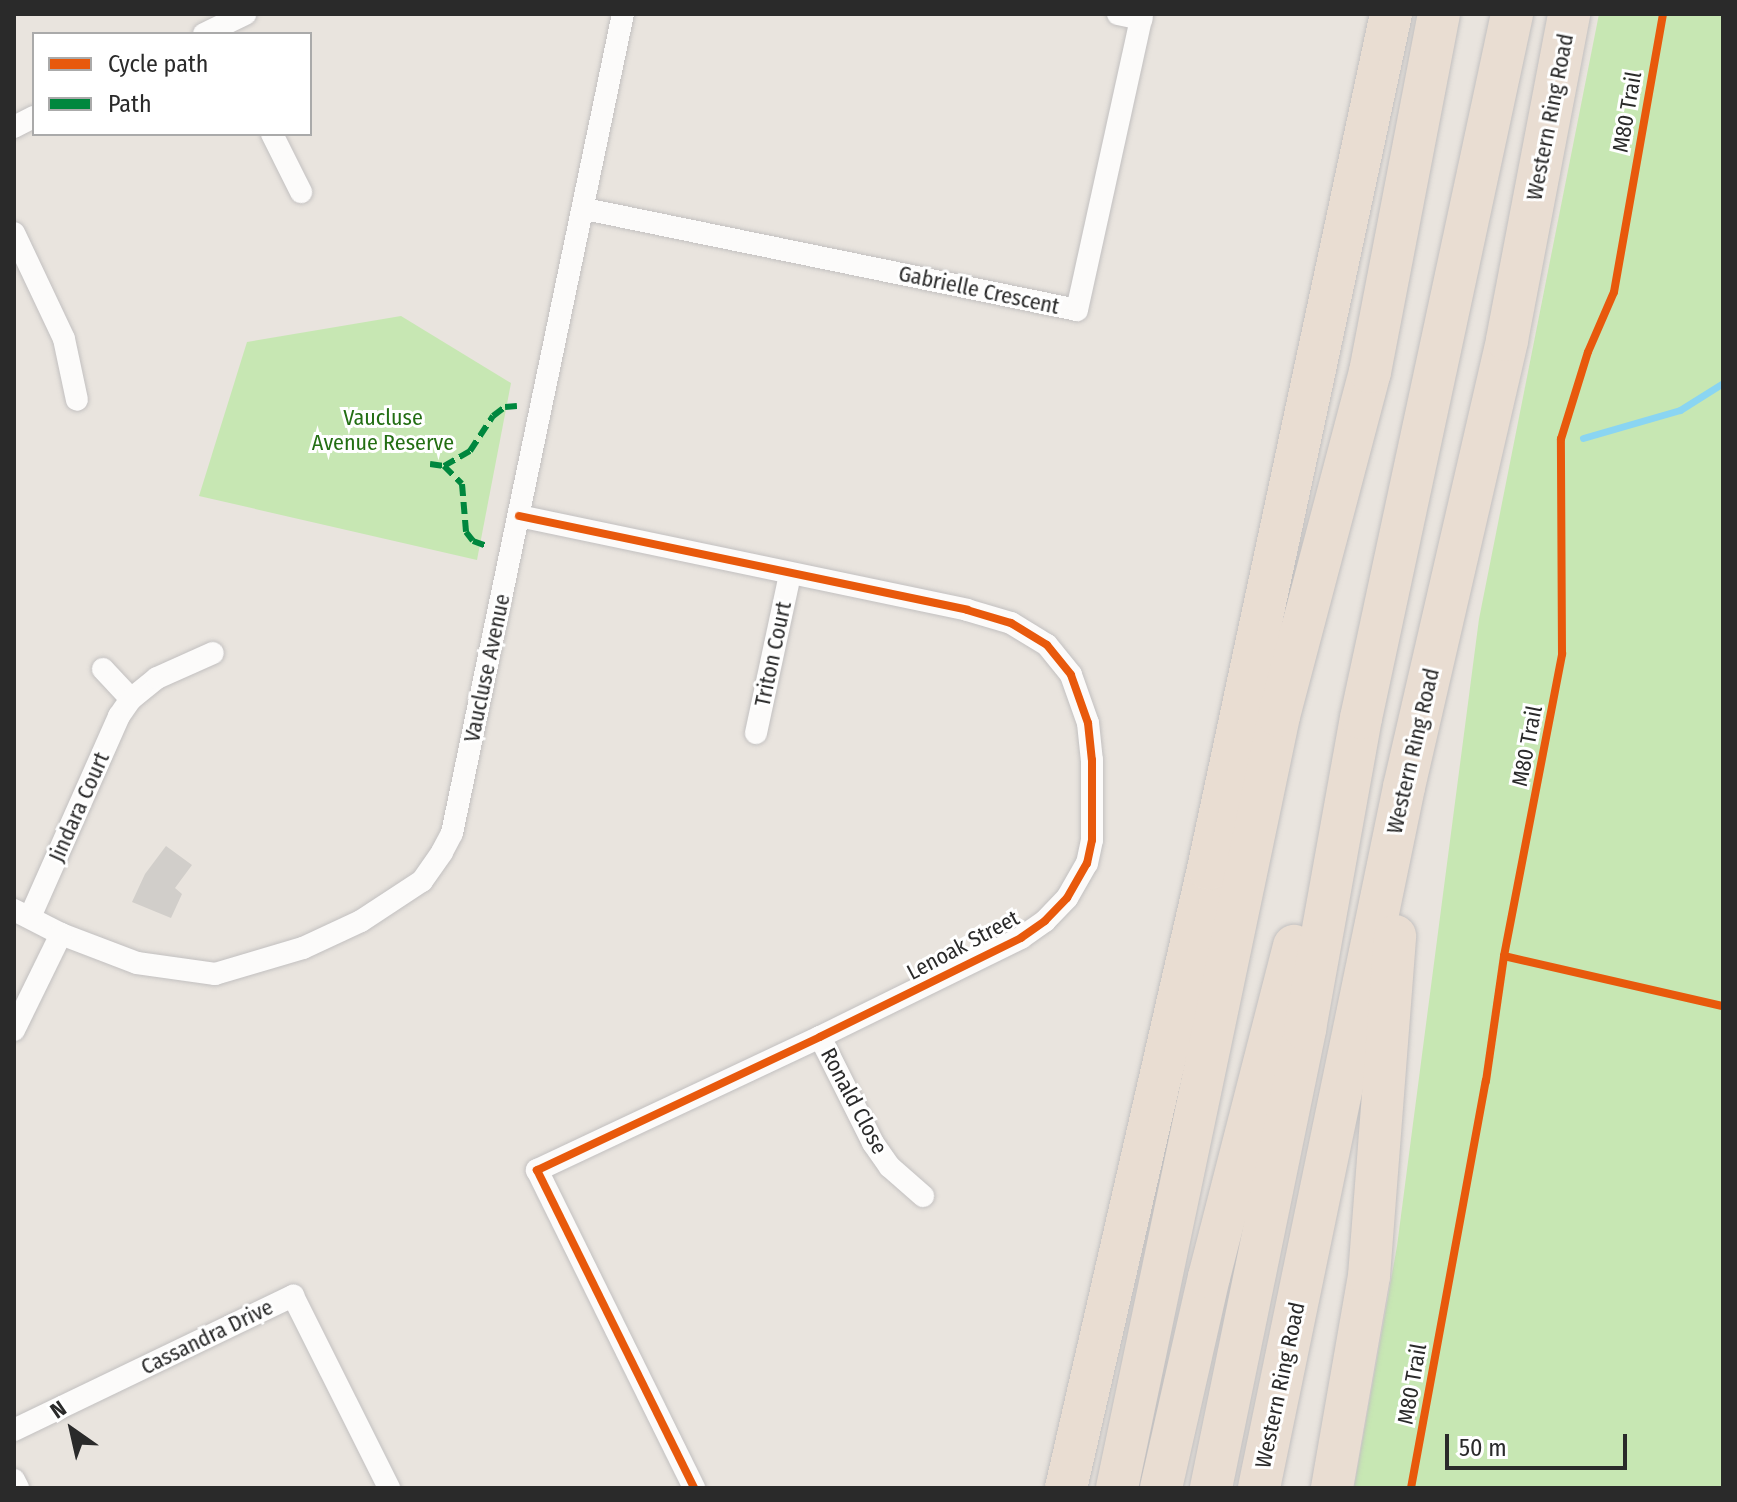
<!DOCTYPE html>
<html>
<head>
<meta charset="utf-8">
<style>
  body { margin:0 }
  #map { position:relative; width:1737px; height:1502px; overflow:hidden; background:#e9e4de; font-family:"Fira Sans Condensed",sans-serif }
  div>[style] { position:absolute }
  [style*='--x'] { left:calc(var(--x)*1px); top:calc(var(--y)*1px); width:calc(var(--w)*1px); rotate:calc(var(--a)*1deg) }
  .green>* { inset:0; background:#c7e7b3 }
  .stream>* { height:7px; margin:-3.5px; padding:0 3.5px; transform-origin:3.5px; border-radius:3.5px; background:#8ad5f2 }
  .building>* { inset:0; background:#d1ceca }
  .roads { filter:drop-shadow(0 0 2px #c2c0c0) drop-shadow(0 0 2px #c2c0c0) }
  .street>* { height:22px; margin:-11px; padding:0 11px; transform-origin:11px; border-radius:11px; background:#fcfbfa }
  .highway>* { height:42px; margin:-21px; padding:0 21px; transform-origin:21px; border-radius:21px; background:#e9ddd2 }
  .quiet>* { height:6px; margin-top:-3px; transform-origin:0; background:repeating-linear-gradient(90deg,#00873e 0 12px,transparent 0 18px) }
  .cycleway>* { height:8px; margin:-4px; padding:0 4px; transform-origin:4px; border-radius:4px; background:#e8590c }
  span { translate:-50% -50%; white-space:nowrap; text-align:center; line-height:1.15; -webkit-text-stroke:6px #fff; paint-order:stroke }
  .street-label { font-size:22px; color:#2a2a2a }
  .park-label { font-size:22px; color:#236e13 }
  .frame { position:absolute; inset:0; border:16px solid #2a2a2a; pointer-events:none }
  .legend { position:absolute; left:32px; top:32px; width:280px; height:104px; box-sizing:border-box; background:#fff; border:2px solid #aaa; margin:0; padding:10px 14px; list-style:none; font-size:24px; color:#2a2a2a }
  .legend li { display:flex; align-items:center; gap:16px; height:40px }
  .legend b { width:40px; border:2px solid #aaa }
  .north { position:absolute; left:32px; top:1390px; width:80px; height:80px; -webkit-text-stroke:6px #fff; paint-order:stroke; rotate:326deg; font-size:22px; font-weight:700; line-height:32px; text-align:center; color:#2a2a2a }
  .north::after { content:''; display:block; margin:auto; width:28px; height:36px; background:#2a2a2a; clip-path:polygon(50% 0,100% 100%,50% 72%,0 100%) }
  .scale { position:absolute; left:1445px; top:1434px; width:182px; height:36px; box-sizing:border-box; border:4px solid #2a2a2a; border-top:0; padding-left:10px; font-size:24px; line-height:28px; white-space:nowrap; color:#2a2a2a; -webkit-text-stroke:6px #fff; paint-order:stroke }
</style>
</head>
<body>
<div id="map">
  <div class="green">
    <div style="clip-path:polygon(1599px 14px,1723px 14px,1723px 1488px,1354px 1488px,1397px 1246px,1479px 619px)"></div>
    <div style="clip-path:polygon(401px 316px,511px 383px,477px 560px,199px 496px,247px 342px)"></div>
  </div>
  <div class="stream">
    <div style="--x:1583;--y:438;--w:101;--a:-16.1"></div>
    <div style="--x:1680;--y:410;--w:51;--a:-32.1"></div>
  </div>
  <div class="building">
    <div style="clip-path:polygon(166px 846px,192px 865px,175px 888px,182px 894px,171px 918px,132px 902px,145px 874px)"></div>
  </div>
  <div class="roads">
    <div class="street">
      <div style="--x:1118;--y:14;--w:24;--a:12"></div>
      <div style="--x:204;--y:34;--w:46;--a:-26"></div>
      <div style="--x:14;--y:127;--w:22;--a:-27"></div>
      <div style="--x:272;--y:134;--w:65;--a:63.4"></div>
      <div style="--x:585;--y:209;--w:502;--a:11.6"></div>
      <div style="--x:1077;--y:310;--w:303;--a:-77.6"></div>
      <div style="--x:14;--y:233;--w:117;--a:64.7"></div>
      <div style="--x:64;--y:339;--w:62;--a:78"></div>
      <div style="--x:519;--y:516;--w:458;--a:11.8"></div>
      <div style="--x:967;--y:610;--w:46;--a:16.5"></div>
      <div style="--x:1011;--y:623;--w:42;--a:31.4"></div>
      <div style="--x:1047;--y:645;--w:38;--a:51"></div>
      <div style="--x:1071;--y:675;--w:51;--a:70.5"></div>
      <div style="--x:1088;--y:723;--w:37;--a:84"></div>
      <div style="--x:1092;--y:760;--w:80;--a:90"></div>
      <div style="--x:1092;--y:840;--w:24;--a:102"></div>
      <div style="--x:1087;--y:863;--w:40;--a:119.7"></div>
      <div style="--x:1067;--y:898;--w:32;--a:134"></div>
      <div style="--x:1045;--y:921;--w:29;--a:145"></div>
      <div style="--x:1021;--y:938;--w:224;--a:153.8"></div>
      <div style="--x:820;--y:1037;--w:313;--a:154.8"></div>
      <div style="--x:537;--y:1170;--w:355;--a:63.7"></div>
      <div style="--x:103;--y:669;--w:41;--a:47"></div>
      <div style="--x:756;--y:733;--w:162;--a:-77.9"></div>
      <div style="--x:14;--y:910;--w:53;--a:27.1"></div>
      <div style="--x:61;--y:934;--w:81;--a:20.9"></div>
      <div style="--x:137;--y:963;--w:79;--a:8"></div>
      <div style="--x:215;--y:974;--w:92;--a:-16.5"></div>
      <div style="--x:303;--y:948;--w:64;--a:-25"></div>
      <div style="--x:361;--y:921;--w:73;--a:-33.3"></div>
      <div style="--x:422;--y:881;--w:35;--a:-55"></div>
      <div style="--x:442;--y:852;--w:21;--a:-62"></div>
      <div style="--x:452;--y:833;--w:837;--a:-78.21"></div>
      <div style="--x:30;--y:917;--w:220;--a:-66.1"></div>
      <div style="--x:119;--y:716;--w:21;--a:-55"></div>
      <div style="--x:131;--y:699;--w:33;--a:-39"></div>
      <div style="--x:157;--y:678;--w:61;--a:-24.1"></div>
      <div style="--x:14;--y:1030;--w:107;--a:-63.9"></div>
      <div style="--x:820;--y:1037;--w:119;--a:63.4"></div>
      <div style="--x:873;--y:1143;--w:29;--a:55"></div>
      <div style="--x:890;--y:1167;--w:44;--a:41.3"></div>
      <div style="--x:14;--y:1430;--w:310;--a:-25.7"></div>
      <div style="--x:293;--y:1296;--w:215;--a:63.4"></div>
      <div style="--x:14;--y:1480;--w:9;--a:63"></div>
    </div>
    <div class="highway">
      <div style="--x:1066;--y:1488;--w:635;--a:-77.08"></div>
      <div style="--x:1208;--y:869;--w:874;--a:-77.92"></div>
      <div style="--x:1117;--y:1488;--w:789;--a:-78.15"></div>
      <div style="--x:1279;--y:716;--w:356;--a:-75.2"></div>
      <div style="--x:1370;--y:372;--w:365;--a:-79.1"></div>
      <div style="--x:1161;--y:1488;--w:216;--a:-77.2"></div>
      <div style="--x:1209;--y:1277;--w:342;--a:-75.6"></div>
      <div style="--x:1211;--y:1488;--w:469;--a:-78.4"></div>
      <div style="--x:1305;--y:1029;--w:316;--a:-79.8"></div>
      <div style="--x:1361;--y:718;--w:720;--a:-77.89"></div>
      <div style="--x:1259;--y:1488;--w:716;--a:-78.31"></div>
      <div style="--x:1404;--y:787;--w:459;--a:-77"></div>
      <div style="--x:1507;--y:340;--w:332;--a:-79.2"></div>
      <div style="--x:1332;--y:1488;--w:215;--a:-80.1"></div>
      <div style="--x:1369;--y:1276;--w:341;--a:-85.6"></div>
    </div>
  </div>
  <div class="quiet">
    <div style="--x:430;--y:464;--w:14;--a:8"></div>
    <div style="--x:444;--y:466;--w:30;--a:-30"></div>
    <div style="--x:470;--y:451;--w:42;--a:-56.7"></div>
    <div style="--x:493;--y:416;--w:15;--a:-37"></div>
    <div style="--x:505;--y:407;--w:12;--a:-5"></div>
    <div style="--x:444;--y:466;--w:25;--a:45"></div>
    <div style="--x:462;--y:484;--w:48;--a:85.2"></div>
    <div style="--x:466;--y:532;--w:11;--a:52"></div>
    <div style="--x:473;--y:541;--w:15;--a:20"></div>
  </div>
  <div class="cycleway">
    <div style="--x:519;--y:516;--w:458;--a:11.8"></div>
    <div style="--x:967;--y:610;--w:46;--a:16.5"></div>
    <div style="--x:1011;--y:623;--w:42;--a:31.4"></div>
    <div style="--x:1047;--y:645;--w:38;--a:51"></div>
    <div style="--x:1071;--y:675;--w:51;--a:70.5"></div>
    <div style="--x:1088;--y:723;--w:37;--a:84"></div>
    <div style="--x:1092;--y:760;--w:80;--a:90"></div>
    <div style="--x:1092;--y:840;--w:24;--a:102"></div>
    <div style="--x:1087;--y:863;--w:40;--a:119.7"></div>
    <div style="--x:1067;--y:898;--w:32;--a:134"></div>
    <div style="--x:1045;--y:921;--w:29;--a:145"></div>
    <div style="--x:1021;--y:938;--w:224;--a:153.8"></div>
    <div style="--x:820;--y:1037;--w:313;--a:154.8"></div>
    <div style="--x:537;--y:1170;--w:355;--a:63.7"></div>
    <div style="--x:1504;--y:956;--w:225;--a:12.9"></div>
    <div style="--x:1411;--y:1488;--w:414;--a:-79.6"></div>
    <div style="--x:1486;--y:1081;--w:126;--a:-81.8"></div>
    <div style="--x:1504;--y:956;--w:308;--a:-79.1"></div>
    <div style="--x:1562;--y:654;--w:215;--a:-90.3"></div>
    <div style="--x:1561;--y:439;--w:91;--a:-72.8"></div>
    <div style="--x:1588;--y:352;--w:65;--a:-66.6"></div>
    <div style="--x:1614;--y:292;--w:282;--a:-80"></div>
  </div>
  <div class="street-label">
    <span style="left:1627px;top:112px;rotate:-80deg">M80 Trail</span>
    <span style="left:1550px;top:117px;rotate:-79deg">Western Ring Road</span>
    <span style="left:979px;top:290px;rotate:12deg">Gabrielle Crescent</span>
    <span style="left:773px;top:654px;rotate:-78deg">Triton Court</span>
    <span style="left:487px;top:668px;rotate:-78deg">Vaucluse Avenue</span>
    <span style="left:1527px;top:746px;rotate:-79deg">M80 Trail</span>
    <span style="left:1413px;top:751px;rotate:-77deg">Western Ring Road</span>
    <span style="left:79px;top:807px;rotate:-66deg">Jindara Court</span>
    <span style="left:963px;top:945px;rotate:-28deg">Lenoak Street</span>
    <span style="left:854px;top:1101px;rotate:62deg">Ronald Close</span>
    <span style="left:207px;top:1337px;rotate:-26deg">Cassandra Drive</span>
    <span style="left:1412px;top:1384px;rotate:-80deg">M80 Trail</span>
    <span style="left:1280px;top:1385px;rotate:-78deg">Western Ring Road</span>
  </div>
  <div class="park-label">
    <span style="left:383px;top:430px">Vaucluse<br>Avenue Reserve</span>
  </div>
  <div class="frame"></div>
  <ul class="legend">
  <li><b style="height:10px;background:#e8590c"></b>Cycle path</li>
  <li><b style="height:10px;background:#00873e"></b>Path</li>
  </ul>
  <div class="north">N</div>
  <div class="scale">50 m</div>
</div>
</body>
</html>
